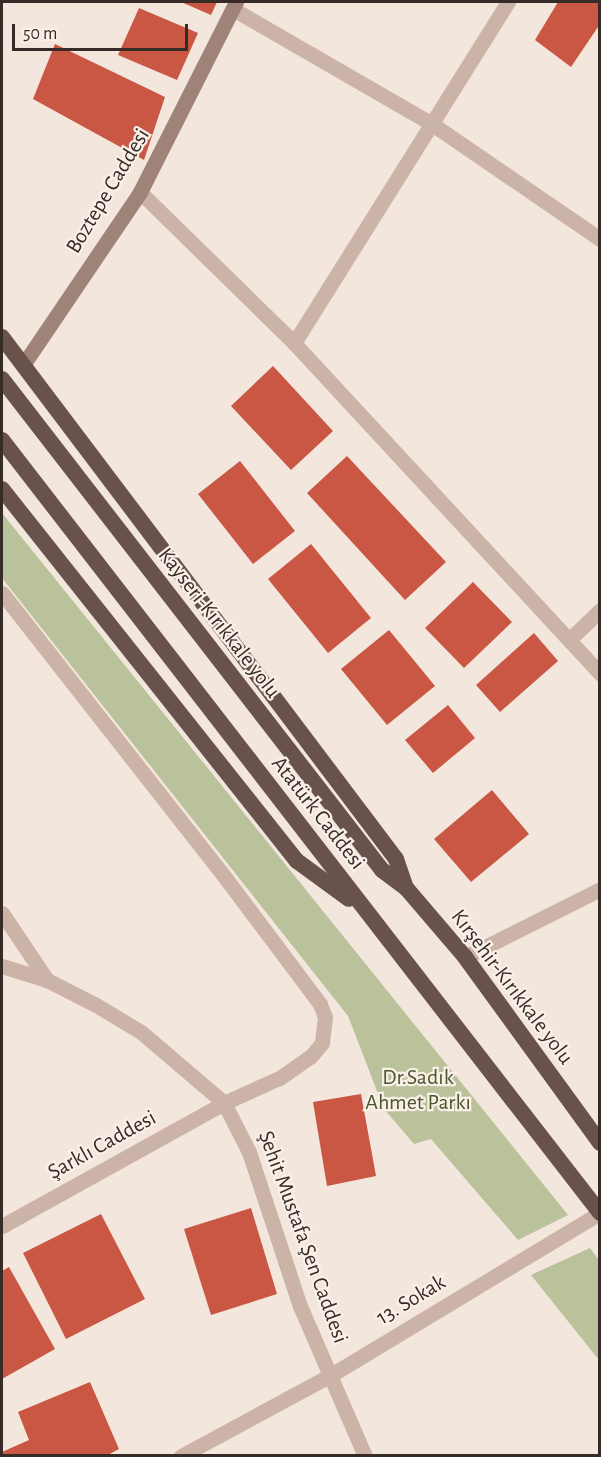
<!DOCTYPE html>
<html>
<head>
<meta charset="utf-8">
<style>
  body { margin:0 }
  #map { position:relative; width:601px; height:1457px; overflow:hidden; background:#f3e6dc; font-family:"Alegreya Sans",sans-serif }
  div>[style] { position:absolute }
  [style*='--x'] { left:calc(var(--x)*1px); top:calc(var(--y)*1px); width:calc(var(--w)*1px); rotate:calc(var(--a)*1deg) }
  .green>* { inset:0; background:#b9c29b }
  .building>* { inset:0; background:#c95744 }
  .minor>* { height:15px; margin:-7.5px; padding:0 7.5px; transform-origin:7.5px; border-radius:7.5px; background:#cbb4a7 }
  .tertiary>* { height:15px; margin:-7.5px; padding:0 7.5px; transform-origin:7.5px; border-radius:7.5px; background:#cbb4a7 }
  .secondary>* { height:15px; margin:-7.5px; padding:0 7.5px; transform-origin:7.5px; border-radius:7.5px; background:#9f8379 }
  .trunk>* { height:16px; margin:-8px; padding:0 8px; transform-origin:8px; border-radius:8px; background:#6a524c }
  span { translate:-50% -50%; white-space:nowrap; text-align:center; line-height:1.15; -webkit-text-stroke:4.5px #faf0e8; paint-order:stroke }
  .street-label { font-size:22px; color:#372b28 }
  .park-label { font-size:22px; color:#4b562b }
  .frame { position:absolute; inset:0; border:3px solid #372b28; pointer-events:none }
  .scale { position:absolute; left:12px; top:24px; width:176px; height:27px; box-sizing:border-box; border:3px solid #372b28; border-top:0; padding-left:8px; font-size:18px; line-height:21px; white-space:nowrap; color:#372b28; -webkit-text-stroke:4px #faf0e8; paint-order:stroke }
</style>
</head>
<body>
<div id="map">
  <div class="green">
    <div style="clip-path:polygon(2px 513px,568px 1215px,518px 1240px,431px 1139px,414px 1144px,384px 1109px,348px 1016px,2px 578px)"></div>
    <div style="clip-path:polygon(590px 1248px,599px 1260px,599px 1360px,531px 1275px)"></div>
  </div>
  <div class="building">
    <div style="clip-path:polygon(181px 2px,217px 2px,211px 15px)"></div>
    <div style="clip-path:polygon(558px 2px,600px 2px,600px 24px,571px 67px,535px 40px)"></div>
    <div style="clip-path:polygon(139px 8px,198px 33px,177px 80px,118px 55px)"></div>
    <div style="clip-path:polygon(55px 44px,165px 97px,144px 160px,33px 99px)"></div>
    <div style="clip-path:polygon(273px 366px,333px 431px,291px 470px,231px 406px)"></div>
    <div style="clip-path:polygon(347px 456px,446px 562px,405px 600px,307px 493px)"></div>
    <div style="clip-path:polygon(240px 461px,295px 531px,253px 564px,198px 494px)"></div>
    <div style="clip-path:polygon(311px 544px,371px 618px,328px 653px,268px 579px)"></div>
    <div style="clip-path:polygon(473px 582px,512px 622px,464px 668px,425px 628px)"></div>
    <div style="clip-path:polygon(389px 630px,435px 686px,387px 725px,341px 669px)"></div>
    <div style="clip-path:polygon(534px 633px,558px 661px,500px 712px,476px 685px)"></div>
    <div style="clip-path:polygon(448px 705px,475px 738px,433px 773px,405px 740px)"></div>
    <div style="clip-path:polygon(492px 790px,529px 834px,471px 882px,434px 839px)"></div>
    <div style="clip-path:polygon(361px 1094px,376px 1176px,327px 1186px,313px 1102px)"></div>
    <div style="clip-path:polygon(251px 1208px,277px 1294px,211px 1315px,184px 1229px)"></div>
    <div style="clip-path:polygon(101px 1214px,145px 1299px,66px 1339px,23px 1253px)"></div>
    <div style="clip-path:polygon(9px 1267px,55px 1349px,2px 1379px,2px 1271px)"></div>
    <div style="clip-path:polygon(90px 1382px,119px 1449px,106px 1456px,2px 1456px,2px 1452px,29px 1440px,18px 1412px)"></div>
  </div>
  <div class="minor">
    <div style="--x:233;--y:9;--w:230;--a:30"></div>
    <div style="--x:432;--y:124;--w:204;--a:34.4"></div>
    <div style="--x:140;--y:192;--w:216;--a:44.4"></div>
    <div style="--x:294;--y:343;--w:451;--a:47.2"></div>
    <div style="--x:294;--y:343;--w:403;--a:-57.9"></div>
    <div style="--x:2;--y:593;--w:365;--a:51.9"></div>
    <div style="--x:227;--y:880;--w:155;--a:53.1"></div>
    <div style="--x:320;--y:1004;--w:14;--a:69"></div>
    <div style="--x:325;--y:1017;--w:26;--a:97"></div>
    <div style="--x:322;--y:1043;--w:17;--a:130"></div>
    <div style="--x:311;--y:1056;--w:39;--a:145"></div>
    <div style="--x:279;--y:1078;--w:60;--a:155.6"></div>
    <div style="--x:224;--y:1103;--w:254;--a:151"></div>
    <div style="--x:570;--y:639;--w:42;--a:-44"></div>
    <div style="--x:2;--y:913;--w:81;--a:56.1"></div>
    <div style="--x:181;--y:1456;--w:170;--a:-28.4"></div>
    <div style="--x:331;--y:1375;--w:314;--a:-31.1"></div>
  </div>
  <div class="tertiary">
    <div style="--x:465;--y:957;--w:151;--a:-26.7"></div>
    <div style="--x:2;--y:966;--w:47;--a:17.3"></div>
    <div style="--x:47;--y:980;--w:55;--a:27"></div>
    <div style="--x:96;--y:1005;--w:52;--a:31"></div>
    <div style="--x:141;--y:1032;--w:109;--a:40.5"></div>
    <div style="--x:224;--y:1103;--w:55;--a:63"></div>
    <div style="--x:249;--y:1152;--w:162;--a:71.7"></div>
    <div style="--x:300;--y:1306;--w:163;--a:66.6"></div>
  </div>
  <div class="secondary">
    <div style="--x:23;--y:365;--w:209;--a:-55.9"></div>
    <div style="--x:140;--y:192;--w:213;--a:-63.2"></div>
  </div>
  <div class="trunk">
    <div style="--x:2;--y:337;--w:654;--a:52.95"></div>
    <div style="--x:396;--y:859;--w:31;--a:71"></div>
    <div style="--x:2;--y:379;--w:621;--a:52.26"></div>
    <div style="--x:382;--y:870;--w:31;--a:37"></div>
    <div style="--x:407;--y:889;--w:89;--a:49.5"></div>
    <div style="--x:465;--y:957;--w:230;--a:54"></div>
    <div style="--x:2;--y:440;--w:977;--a:52.27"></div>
    <div style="--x:2;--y:489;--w:475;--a:51.6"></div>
    <div style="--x:297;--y:861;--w:64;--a:36.2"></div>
  </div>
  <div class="street-label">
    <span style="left:108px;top:191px;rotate:-59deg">Boztepe Caddesi</span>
    <span style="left:219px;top:623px;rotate:52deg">Kayseri-Kırıkkale yolu</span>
    <span style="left:318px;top:813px;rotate:52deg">Atatürk Caddesi</span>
    <span style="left:512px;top:987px;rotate:53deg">Kırşehir-Kırıkkale yolu</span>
    <span style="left:102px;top:1145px;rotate:-29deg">Şarklı Caddesi</span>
    <span style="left:303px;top:1237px;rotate:70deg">Şehit Mustafa Şen Caddesi</span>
    <span style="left:411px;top:1300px;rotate:-31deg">13. Sokak</span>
  </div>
  <div class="park-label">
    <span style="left:418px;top:1090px">Dr.Sadık<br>Ahmet Parkı</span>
  </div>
  <div class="frame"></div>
  <div class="scale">50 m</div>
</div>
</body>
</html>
